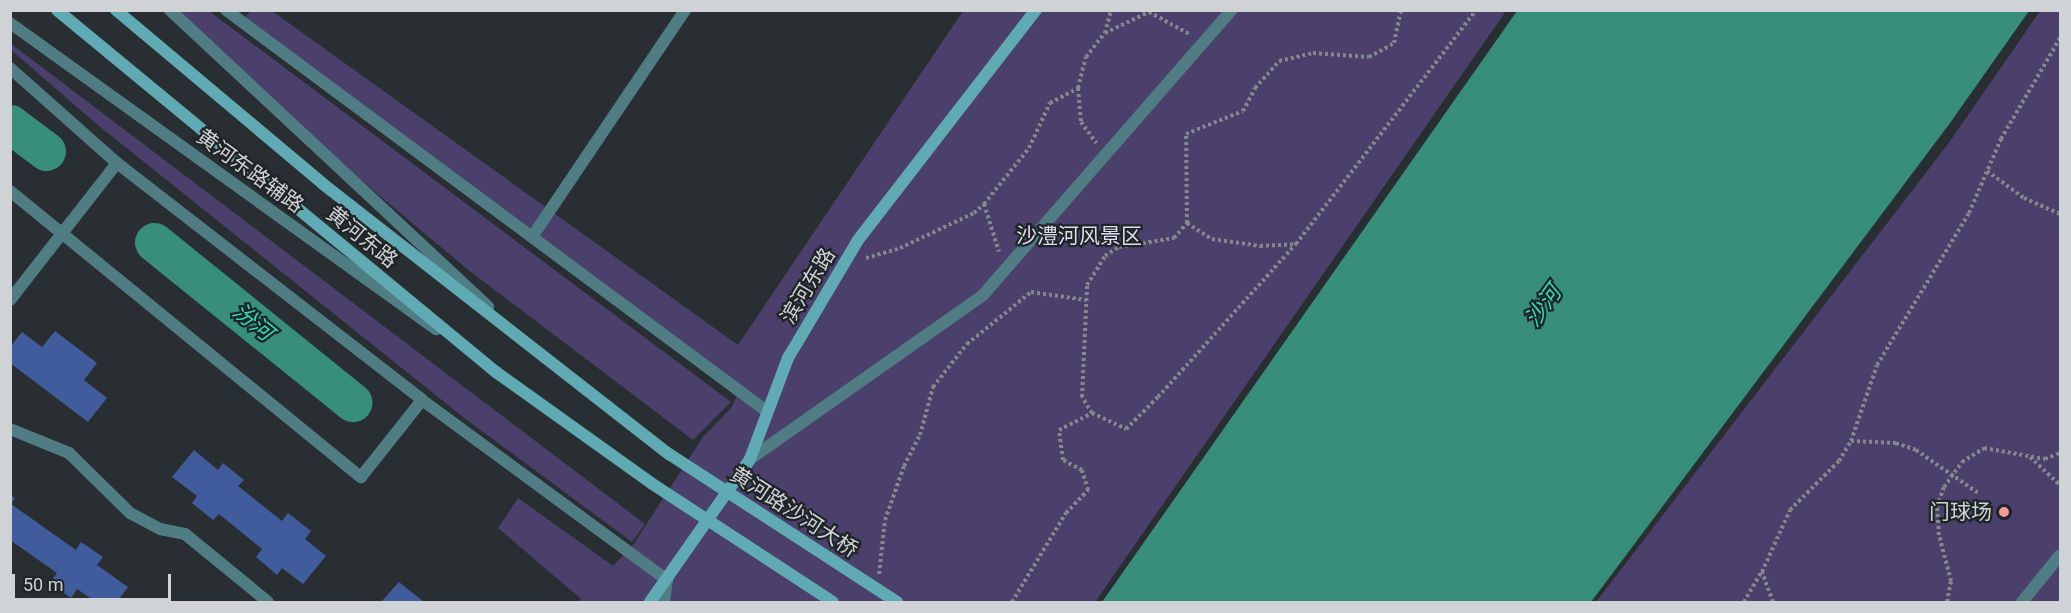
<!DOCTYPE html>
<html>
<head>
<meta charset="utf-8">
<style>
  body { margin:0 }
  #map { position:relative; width:2071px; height:613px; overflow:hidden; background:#282e31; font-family:Roboto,"Noto Sans SC",sans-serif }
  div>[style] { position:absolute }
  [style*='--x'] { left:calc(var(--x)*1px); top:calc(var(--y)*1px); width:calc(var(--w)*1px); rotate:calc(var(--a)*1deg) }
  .green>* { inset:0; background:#4b406c }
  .water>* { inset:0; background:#368e7b }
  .river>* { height:39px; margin:-19.5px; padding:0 19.5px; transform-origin:19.5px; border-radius:19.5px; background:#368e7b }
  .building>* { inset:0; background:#405c9d }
  .path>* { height:4px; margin-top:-2px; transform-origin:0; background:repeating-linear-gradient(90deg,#83888a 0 3px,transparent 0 6px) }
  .street>* { height:12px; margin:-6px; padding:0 6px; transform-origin:6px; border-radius:6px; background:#507d83 }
  .secondary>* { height:12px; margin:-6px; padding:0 6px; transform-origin:6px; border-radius:6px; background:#60aab4 }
  .secondary-bridge>* { height:12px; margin:-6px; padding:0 6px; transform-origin:6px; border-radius:6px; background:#60aab4 }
  .dots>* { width:16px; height:16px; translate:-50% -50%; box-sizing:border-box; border:3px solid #1f2427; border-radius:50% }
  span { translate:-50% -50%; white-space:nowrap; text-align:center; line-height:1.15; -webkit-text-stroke:4.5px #1f2427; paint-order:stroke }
  .street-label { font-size:21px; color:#d0d3d5 }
  .park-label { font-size:21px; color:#dfdbf0 }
  .poi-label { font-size:21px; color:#d0d3d5 }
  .right { translate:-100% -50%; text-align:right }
  .water-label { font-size:22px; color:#31ddbd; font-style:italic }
  .frame { position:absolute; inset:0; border:12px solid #d0d3d5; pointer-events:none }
  .scale { position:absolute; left:12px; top:574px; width:159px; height:27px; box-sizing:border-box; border:3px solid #d0d3d5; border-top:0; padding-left:8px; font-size:18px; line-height:21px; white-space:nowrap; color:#d0d3d5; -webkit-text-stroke:4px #1f2427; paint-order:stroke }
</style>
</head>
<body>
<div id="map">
  <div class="green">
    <div style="clip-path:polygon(176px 11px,209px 11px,731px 402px,693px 440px,467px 269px,349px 170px)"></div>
    <div style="clip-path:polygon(251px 11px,272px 11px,738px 345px,963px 11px,1506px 11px,1095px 602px,579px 602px,581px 599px,498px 528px,518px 498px,613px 566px,633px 545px,703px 437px,731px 408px,742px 386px,245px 17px)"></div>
    <div style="clip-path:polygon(2040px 11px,2060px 11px,2060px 602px,1596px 602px,1948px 144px)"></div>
    <div style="clip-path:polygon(10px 43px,645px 524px,632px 542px,463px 417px,99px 126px,11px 50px)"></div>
  </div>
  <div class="water">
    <div style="clip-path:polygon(1517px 11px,2029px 11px,1950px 123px,1591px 602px,1102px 602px)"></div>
  </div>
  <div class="river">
    <div style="--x:10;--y:124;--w:45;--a:36.9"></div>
    <div style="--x:154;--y:242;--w:255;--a:38.9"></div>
  </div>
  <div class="building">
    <div style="clip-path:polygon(55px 331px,97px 363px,84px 380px,107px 398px,88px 422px,10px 363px,10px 347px,22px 332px,42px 347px)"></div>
    <div style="clip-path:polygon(194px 450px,218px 470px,223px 463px,244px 480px,238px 486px,282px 521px,288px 513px,311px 531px,305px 539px,326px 556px,303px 584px,282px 568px,277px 575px,256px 557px,262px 549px,219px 514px,213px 520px,192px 503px,197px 496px,172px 477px)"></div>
    <div style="clip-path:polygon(10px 495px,15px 498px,11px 504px,76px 550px,81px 542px,103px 557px,97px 565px,128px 587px,117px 602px,96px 602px,77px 589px,71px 598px,50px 583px,57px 573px,10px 540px)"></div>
    <div style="clip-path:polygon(399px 582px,424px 602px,381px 602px)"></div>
  </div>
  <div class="path">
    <div style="--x:1105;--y:33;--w:49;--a:-25.5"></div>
    <div style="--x:1149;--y:12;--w:48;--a:28.7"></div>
    <div style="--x:1078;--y:88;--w:34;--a:85"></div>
    <div style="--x:1081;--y:122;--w:26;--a:54"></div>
    <div style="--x:1987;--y:171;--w:46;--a:36.1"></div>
    <div style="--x:2024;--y:198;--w:39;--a:24"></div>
    <div style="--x:984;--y:204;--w:50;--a:72.6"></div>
    <div style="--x:1187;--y:223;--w:30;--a:33"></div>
    <div style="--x:1212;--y:239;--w:49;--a:8.3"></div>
    <div style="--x:1260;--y:246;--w:35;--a:-3"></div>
    <div style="--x:866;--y:258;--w:35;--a:-16"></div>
    <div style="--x:900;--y:248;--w:82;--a:-25.3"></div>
    <div style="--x:974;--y:213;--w:13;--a:-42"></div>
    <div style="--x:984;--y:204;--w:72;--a:-51.2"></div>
    <div style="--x:1029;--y:148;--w:50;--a:-65"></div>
    <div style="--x:1050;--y:103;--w:32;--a:-28"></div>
    <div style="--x:1078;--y:88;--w:32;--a:-76"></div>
    <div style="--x:1086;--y:57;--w:31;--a:-52"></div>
    <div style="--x:1105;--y:33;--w:24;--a:-75"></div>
    <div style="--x:1092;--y:413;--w:19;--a:-122"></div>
    <div style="--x:1082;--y:397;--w:112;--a:-87.4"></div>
    <div style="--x:1087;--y:285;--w:34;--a:-58"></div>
    <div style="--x:1105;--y:256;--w:17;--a:-33"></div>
    <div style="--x:1119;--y:247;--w:56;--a:-9.3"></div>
    <div style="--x:1174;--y:238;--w:20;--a:-49"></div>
    <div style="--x:1187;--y:223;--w:89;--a:-90.6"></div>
    <div style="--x:1186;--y:134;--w:61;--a:-22"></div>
    <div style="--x:1243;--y:111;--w:26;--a:-62"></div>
    <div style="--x:1255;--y:88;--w:36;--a:-48"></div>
    <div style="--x:1279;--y:61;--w:35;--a:-13"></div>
    <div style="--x:1313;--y:53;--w:56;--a:4.1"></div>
    <div style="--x:1369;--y:57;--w:29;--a:-29"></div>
    <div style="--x:1394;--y:43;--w:34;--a:-78"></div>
    <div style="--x:1851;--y:441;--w:45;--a:2.5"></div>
    <div style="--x:1896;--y:443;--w:21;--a:19"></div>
    <div style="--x:1916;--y:450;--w:75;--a:34.7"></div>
    <div style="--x:2030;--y:457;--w:41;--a:43"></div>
    <div style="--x:879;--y:574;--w:54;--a:-83.7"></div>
    <div style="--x:885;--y:520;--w:57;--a:-70.6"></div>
    <div style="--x:904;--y:466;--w:35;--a:-63"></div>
    <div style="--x:920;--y:435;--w:50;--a:-74.8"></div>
    <div style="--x:933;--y:387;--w:55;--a:-51.7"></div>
    <div style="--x:967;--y:344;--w:82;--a:-39.1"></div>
    <div style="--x:1031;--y:292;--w:56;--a:8.3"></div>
    <div style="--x:1012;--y:602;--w:104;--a:-58.8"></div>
    <div style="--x:1066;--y:513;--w:32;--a:-46"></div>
    <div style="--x:1088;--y:490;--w:21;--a:-107"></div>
    <div style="--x:1082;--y:470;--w:21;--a:-152"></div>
    <div style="--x:1063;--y:460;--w:30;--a:-98"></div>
    <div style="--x:1059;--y:430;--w:37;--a:-27"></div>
    <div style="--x:1092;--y:413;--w:38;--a:25"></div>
    <div style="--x:1126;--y:429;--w:45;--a:-45"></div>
    <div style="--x:1158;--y:397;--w:206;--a:-48"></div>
    <div style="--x:1296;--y:244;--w:295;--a:-52.4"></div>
    <div style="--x:1744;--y:602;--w:34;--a:-60"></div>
    <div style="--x:1773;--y:602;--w:32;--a:-110"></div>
    <div style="--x:1762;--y:572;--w:68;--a:-65.7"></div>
    <div style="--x:1790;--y:510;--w:69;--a:-45"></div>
    <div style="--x:1839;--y:461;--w:23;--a:-59"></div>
    <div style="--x:1851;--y:441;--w:80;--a:-71.1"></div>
    <div style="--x:1877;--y:365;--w:178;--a:-58.8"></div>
    <div style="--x:1969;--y:213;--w:81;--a:-66.6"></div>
    <div style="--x:2001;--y:139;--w:117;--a:-59.7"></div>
    <div style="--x:1947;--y:602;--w:21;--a:-79"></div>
    <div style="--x:1951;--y:581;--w:48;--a:-104.6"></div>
    <div style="--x:1939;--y:535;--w:28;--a:-94"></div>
    <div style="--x:1937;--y:507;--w:21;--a:-71"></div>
    <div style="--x:1944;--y:487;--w:31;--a:-54"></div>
    <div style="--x:1962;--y:462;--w:26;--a:-32"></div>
    <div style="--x:1984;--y:448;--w:62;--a:10.2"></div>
    <div style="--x:2045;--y:459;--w:16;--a:-22"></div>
  </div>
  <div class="street">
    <div style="--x:170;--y:10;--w:435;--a:43"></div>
    <div style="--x:226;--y:10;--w:671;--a:36.58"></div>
    <div style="--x:10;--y:23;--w:525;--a:35.69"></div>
    <div style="--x:10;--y:68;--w:143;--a:41.6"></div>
    <div style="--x:117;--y:163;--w:386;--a:37.8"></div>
    <div style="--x:422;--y:400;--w:304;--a:36.3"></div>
    <div style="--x:667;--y:580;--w:22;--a:98"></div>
    <div style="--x:10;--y:191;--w:453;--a:39.2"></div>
    <div style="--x:361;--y:477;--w:98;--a:-51.6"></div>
    <div style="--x:532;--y:237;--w:274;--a:-56"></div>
    <div style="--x:10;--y:300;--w:174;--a:-52"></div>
    <div style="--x:10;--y:429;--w:64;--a:22.1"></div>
    <div style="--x:69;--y:453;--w:86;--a:44.5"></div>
    <div style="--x:130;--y:513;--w:34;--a:28"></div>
    <div style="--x:160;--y:529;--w:25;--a:11"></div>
    <div style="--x:185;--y:534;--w:107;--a:39.3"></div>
    <div style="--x:750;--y:459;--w:285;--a:-35.1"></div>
    <div style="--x:983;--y:295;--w:378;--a:-48.9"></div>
    <div style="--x:2022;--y:602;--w:60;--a:-51"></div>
  </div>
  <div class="secondary">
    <div style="--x:57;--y:10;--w:569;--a:39.51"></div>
    <div style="--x:496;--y:372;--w:191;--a:35.6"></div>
    <div style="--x:116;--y:10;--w:270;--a:40"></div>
    <div style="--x:323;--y:184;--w:439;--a:38"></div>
    <div style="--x:650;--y:602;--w:174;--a:-55"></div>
    <div style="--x:750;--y:459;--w:108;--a:-69.4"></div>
    <div style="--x:788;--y:358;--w:137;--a:-59.3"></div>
    <div style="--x:858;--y:240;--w:291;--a:-52.3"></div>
  </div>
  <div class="secondary-bridge">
    <div style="--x:669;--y:454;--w:272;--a:33"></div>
    <div style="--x:651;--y:483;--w:217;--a:33.2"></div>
  </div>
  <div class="dots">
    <div style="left:2004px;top:512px;background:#f59b97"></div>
  </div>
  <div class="street-label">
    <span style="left:250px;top:171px;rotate:36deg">黄河东路辅路</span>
    <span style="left:362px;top:237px;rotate:39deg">黄河东路</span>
    <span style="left:808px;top:286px;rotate:-59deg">滨河东路</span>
    <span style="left:794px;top:512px;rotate:33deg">黄河路沙河大桥</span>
  </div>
  <div class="park-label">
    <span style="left:1079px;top:236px">沙澧河风景区</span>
  </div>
  <div class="poi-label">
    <span class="right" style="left:1992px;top:512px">门球场</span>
  </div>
  <div class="water-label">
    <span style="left:1543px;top:306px;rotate:-54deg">沙河</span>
    <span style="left:253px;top:322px;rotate:39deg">汾河</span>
  </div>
  <div class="frame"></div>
  <div class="scale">50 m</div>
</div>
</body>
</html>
